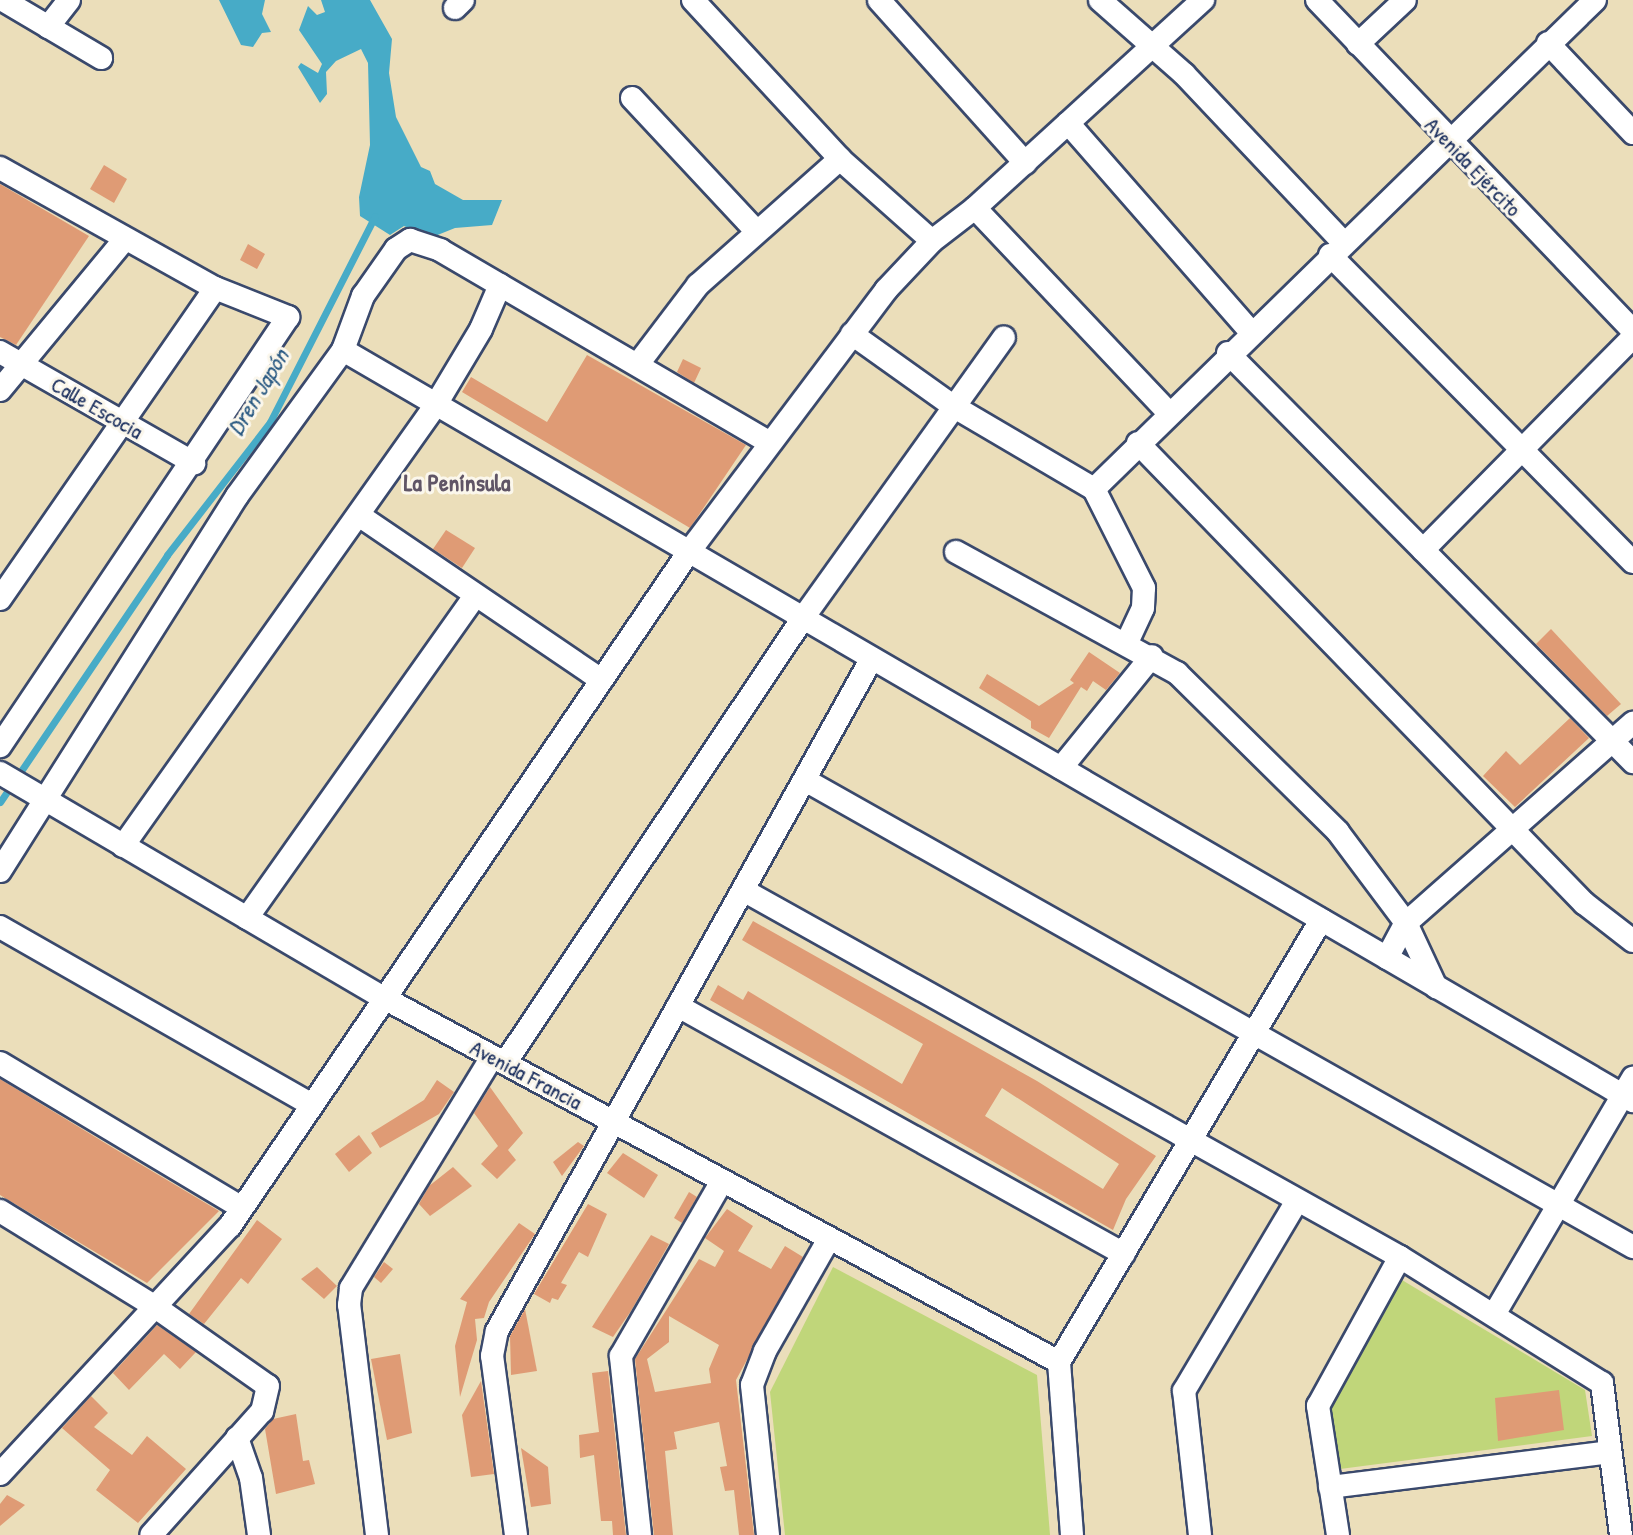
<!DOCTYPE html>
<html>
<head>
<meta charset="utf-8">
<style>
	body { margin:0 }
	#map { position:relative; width:1633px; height:1535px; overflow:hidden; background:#ebdeba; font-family:"Patrick Hand",sans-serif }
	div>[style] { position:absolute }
	.green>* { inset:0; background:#c0d67a }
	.water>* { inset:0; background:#47abc7 }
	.stream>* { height:7px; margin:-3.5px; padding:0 3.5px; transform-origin:3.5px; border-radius:3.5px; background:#47abc7 }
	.building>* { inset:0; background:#df9b75 }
	.roads { filter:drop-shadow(2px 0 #3a496c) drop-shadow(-2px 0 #3a496c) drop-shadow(0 2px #3a496c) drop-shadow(0 -2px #3a496c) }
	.minor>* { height:22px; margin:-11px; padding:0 11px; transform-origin:11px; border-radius:11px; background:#fff }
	span { translate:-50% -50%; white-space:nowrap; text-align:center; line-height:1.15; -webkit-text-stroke:6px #fbf7ec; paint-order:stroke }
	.street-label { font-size:22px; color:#1b2f5e }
	.water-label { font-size:24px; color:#2a5a83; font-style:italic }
	.neighbourhood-label { font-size:24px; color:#605566; font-weight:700 }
</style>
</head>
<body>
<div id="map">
	<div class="green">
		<i style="clip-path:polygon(833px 1267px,1037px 1375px,1050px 1535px,785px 1535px,770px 1392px)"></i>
		<i style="clip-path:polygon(1402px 1280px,1585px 1390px,1592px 1436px,1340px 1469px,1330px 1410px)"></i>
	</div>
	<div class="water">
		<i style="clip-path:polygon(219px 0,265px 0,262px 14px,271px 32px,262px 33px,253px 47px,241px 45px)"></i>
		<i style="clip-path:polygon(321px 0,370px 0,392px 39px,389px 73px,396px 117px,421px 167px,430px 171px,435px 184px,463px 200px,502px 200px,492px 225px,455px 228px,430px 238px,404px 226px,390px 235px,360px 216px,359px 197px,370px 145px,368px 63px,361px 49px,336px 61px,326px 72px,327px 94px,320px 103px,298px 67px,301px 63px,318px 73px,322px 64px,299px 30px,308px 6px,317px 15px,325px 12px)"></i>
	</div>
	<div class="stream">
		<i style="left:0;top:802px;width:298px;rotate:-55.9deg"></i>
		<i style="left:167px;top:555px;width:168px;rotate:-52.2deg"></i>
		<i style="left:270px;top:422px;width:231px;rotate:-63deg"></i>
	</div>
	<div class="building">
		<i style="clip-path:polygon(104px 165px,127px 179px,114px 203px,90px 189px)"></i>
		<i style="clip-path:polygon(0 184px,89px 236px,16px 345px,0 337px)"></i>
		<i style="clip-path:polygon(248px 244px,265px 254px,257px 269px,240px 260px)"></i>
		<i style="clip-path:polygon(587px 355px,746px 445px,690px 528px,462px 392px,471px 377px,547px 422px)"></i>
		<i style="clip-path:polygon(683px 359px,701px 368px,694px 383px,677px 372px)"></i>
		<i style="clip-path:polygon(446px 530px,475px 548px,462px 568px,433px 549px)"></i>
		<i style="clip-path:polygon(1551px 629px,1621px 704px,1607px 716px,1536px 644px)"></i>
		<i style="clip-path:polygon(1089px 652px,1120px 673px,1106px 690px,1093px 681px,1087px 691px,1081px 687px,1049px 738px,1031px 728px,1031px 721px,979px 688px,987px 674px,1039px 706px,1074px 683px,1070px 680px)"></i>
		<i style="clip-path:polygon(1570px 718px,1589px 738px,1515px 807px,1483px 776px,1506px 751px,1520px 765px)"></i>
		<i style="clip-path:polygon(evenodd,753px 921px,1037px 1081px,1156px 1156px,1126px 1199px,1113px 1230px,710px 1000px,718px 985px,743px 1000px,748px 991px,902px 1084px,923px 1044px,742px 940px,753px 921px,1002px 1088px,1119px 1164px,1103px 1189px,985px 1116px,1002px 1088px)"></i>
		<i style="clip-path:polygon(0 1079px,115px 1149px,219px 1211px,147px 1283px,0 1195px)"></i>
		<i style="clip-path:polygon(437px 1080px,454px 1092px,439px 1114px,380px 1148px,371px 1133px,424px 1100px)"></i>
		<i style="clip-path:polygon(490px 1087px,523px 1133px,508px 1150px,516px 1160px,497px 1179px,481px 1164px,498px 1146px,474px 1113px)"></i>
		<i style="clip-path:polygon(359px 1135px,372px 1153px,349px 1172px,335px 1154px)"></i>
		<i style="clip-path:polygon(578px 1142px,584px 1146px,562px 1176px,553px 1162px)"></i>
		<i style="clip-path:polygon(623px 1153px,658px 1175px,644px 1198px,607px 1173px)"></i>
		<i style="clip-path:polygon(453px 1167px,472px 1186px,430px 1216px,419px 1204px,429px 1186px)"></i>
		<i style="clip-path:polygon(689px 1192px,697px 1197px,682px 1223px,674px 1218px)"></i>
		<i style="clip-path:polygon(588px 1204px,607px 1214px,588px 1257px,579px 1252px,561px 1283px,567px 1285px,558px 1300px,552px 1298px,550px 1303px,534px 1294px)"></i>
		<i style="clip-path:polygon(evenodd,727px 1209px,753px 1226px,738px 1251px,771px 1269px,785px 1246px,803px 1257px,736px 1380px,754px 1535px,739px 1535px,734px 1490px,725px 1491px,720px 1467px,727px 1466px,719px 1422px,674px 1432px,677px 1449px,665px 1451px,673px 1535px,654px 1535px,635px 1359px,699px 1259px,715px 1267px,724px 1251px,705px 1238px,727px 1209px,669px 1316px,719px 1345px,709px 1369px,711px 1383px,655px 1392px,647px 1359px,669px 1342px,669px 1316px)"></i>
		<i style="clip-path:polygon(257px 1220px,282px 1239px,248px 1284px,241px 1278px,204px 1324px,189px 1314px)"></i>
		<i style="clip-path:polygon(519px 1223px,535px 1234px,489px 1302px,484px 1318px,475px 1319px,477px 1340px,460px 1397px,455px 1346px,467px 1302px,460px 1299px)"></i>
		<i style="clip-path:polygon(651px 1235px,669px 1244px,631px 1311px,613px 1337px,592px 1327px)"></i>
		<i style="clip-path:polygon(384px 1262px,393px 1269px,381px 1283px,374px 1277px)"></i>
		<i style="clip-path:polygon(317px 1267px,337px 1286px,324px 1299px,301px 1279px)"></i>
		<i style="clip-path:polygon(525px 1309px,537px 1371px,511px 1375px,510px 1336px)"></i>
		<i style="clip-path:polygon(157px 1325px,196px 1352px,180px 1369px,164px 1354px,129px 1390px,113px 1373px)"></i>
		<i style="clip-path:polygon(400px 1354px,412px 1433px,387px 1440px,371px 1359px)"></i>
		<i style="clip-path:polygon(608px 1371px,626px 1535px,613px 1535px,612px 1521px,601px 1521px,594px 1455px,580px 1458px,579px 1435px,599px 1432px,592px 1373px)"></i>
		<i style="clip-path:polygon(481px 1381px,494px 1474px,471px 1477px,462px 1415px)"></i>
		<i style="clip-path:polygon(1559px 1390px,1564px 1430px,1498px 1441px,1495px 1398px)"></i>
		<i style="clip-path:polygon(91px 1396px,108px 1413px,94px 1427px,132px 1455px,147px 1436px,186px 1469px,138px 1523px,96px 1490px,110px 1470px,62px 1428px)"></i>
		<i style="clip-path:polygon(296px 1414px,303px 1461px,309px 1460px,315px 1484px,276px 1494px,265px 1429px,273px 1419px)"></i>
		<i style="clip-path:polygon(521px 1448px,548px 1467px,551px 1504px,531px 1507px)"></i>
		<i style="clip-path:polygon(7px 1495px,25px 1505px,0 1526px,0 1504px)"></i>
	</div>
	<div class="roads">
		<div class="minor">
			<i style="left:3px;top:0;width:114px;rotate:30.6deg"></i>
			<i style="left:693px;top:0;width:217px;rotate:47.2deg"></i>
			<i style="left:840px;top:159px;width:123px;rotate:41.7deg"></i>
			<i style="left:879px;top:0;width:219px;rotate:48.1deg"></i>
			<i style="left:1100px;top:0;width:112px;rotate:41.4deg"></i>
			<i style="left:1184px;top:74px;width:231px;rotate:46.6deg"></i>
			<i style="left:1317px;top:0;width:458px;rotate:46.3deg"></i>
			<i style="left:455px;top:8px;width:11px;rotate:-45deg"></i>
			<i style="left:48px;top:27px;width:34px;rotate:-52deg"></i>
			<i style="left:1548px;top:43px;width:124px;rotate:46.6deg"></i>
			<i style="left:1358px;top:44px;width:64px;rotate:-43.1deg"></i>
			<i style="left:632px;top:98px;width:182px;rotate:47deg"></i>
			<i style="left:1068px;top:123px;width:278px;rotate:48.8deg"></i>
			<i style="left:0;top:168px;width:246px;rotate:29.2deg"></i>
			<i style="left:215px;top:288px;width:79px;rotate:21.7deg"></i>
			<i style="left:288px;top:317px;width:517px;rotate:123.87deg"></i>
			<i style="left:975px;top:208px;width:281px;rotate:46.6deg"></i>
			<i style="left:1330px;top:255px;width:431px;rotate:45.4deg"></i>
			<i style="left:852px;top:334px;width:124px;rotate:35.5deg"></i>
			<i style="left:953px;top:406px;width:164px;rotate:30.5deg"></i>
			<i style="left:1094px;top:489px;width:111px;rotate:63.2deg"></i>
			<i style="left:1144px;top:588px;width:20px;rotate:93deg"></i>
			<i style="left:1143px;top:608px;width:40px;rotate:115deg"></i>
			<i style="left:343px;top:350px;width:1493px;rotate:30.21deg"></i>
			<i style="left:0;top:352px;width:224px;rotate:29.8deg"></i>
			<i style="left:1228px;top:353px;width:576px;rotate:45.28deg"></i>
			<i style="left:638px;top:364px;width:99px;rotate:-52.8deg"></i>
			<i style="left:698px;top:285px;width:190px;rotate:-41.6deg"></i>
			<i style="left:0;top:390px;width:195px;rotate:-50.4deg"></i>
			<i style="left:1138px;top:443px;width:641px;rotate:45.89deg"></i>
			<i style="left:1584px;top:903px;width:62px;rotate:37.8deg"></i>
			<i style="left:1094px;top:489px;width:700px;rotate:-44.31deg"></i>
			<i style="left:360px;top:516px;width:292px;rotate:34.2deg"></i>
			<i style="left:1423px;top:550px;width:299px;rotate:-45.4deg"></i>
			<i style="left:956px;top:552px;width:252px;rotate:28.7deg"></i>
			<i style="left:1177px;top:673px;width:226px;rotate:44.6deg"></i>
			<i style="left:1338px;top:832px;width:114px;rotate:53.2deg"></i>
			<i style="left:1406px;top:923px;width:71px;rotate:64.9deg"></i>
			<i style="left:0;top:599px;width:378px;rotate:-55.3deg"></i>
			<i style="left:1061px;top:768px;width:144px;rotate:-50.9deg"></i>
			<i style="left:0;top:773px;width:445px;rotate:30.4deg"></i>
			<i style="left:384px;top:998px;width:767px;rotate:28.34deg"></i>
			<i style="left:805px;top:780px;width:951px;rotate:29.42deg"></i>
			<i style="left:123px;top:846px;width:539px;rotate:-54.66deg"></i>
			<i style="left:435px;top:406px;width:90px;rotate:-59.1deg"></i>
			<i style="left:481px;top:329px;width:48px;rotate:-66.6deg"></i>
			<i style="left:0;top:871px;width:444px;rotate:-57.7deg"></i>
			<i style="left:237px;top:496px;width:180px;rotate:-54deg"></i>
			<i style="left:343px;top:350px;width:58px;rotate:-69.7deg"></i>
			<i style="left:363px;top:296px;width:57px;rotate:-54.9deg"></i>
			<i style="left:396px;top:249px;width:17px;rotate:-33deg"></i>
			<i style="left:410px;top:240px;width:32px;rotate:18deg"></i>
			<i style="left:440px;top:250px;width:382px;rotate:30.3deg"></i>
			<i style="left:743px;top:890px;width:753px;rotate:29.19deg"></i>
			<i style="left:1400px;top:1257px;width:238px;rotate:32deg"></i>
			<i style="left:1602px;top:1383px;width:153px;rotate:82.9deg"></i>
			<i style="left:247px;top:918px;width:395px;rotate:-54.7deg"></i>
			<i style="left:0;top:927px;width:359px;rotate:29.7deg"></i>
			<i style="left:1387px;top:958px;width:40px;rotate:-62deg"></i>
			<i style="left:1406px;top:923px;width:303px;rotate:-41.4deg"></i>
			<i style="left:678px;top:1006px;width:510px;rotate:29.08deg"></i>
			<i style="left:0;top:1063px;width:282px;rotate:30.9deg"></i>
			<i style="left:505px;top:1063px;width:536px;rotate:-56.19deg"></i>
			<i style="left:803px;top:618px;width:345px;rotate:-54.4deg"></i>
			<i style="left:0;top:1211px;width:181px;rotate:31.7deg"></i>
			<i style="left:154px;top:1306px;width:139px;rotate:35.1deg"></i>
			<i style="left:268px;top:1386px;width:26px;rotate:103deg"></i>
			<i style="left:262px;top:1411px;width:166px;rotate:131.8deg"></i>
			<i style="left:1495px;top:1313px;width:273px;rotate:-59.6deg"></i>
			<i style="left:237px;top:1438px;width:42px;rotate:70.7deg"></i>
			<i style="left:251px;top:1478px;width:58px;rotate:82deg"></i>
			<i style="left:0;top:1474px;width:338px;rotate:-47.2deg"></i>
			<i style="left:230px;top:1226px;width:814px;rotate:-55.76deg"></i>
			<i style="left:688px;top:553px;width:329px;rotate:-53deg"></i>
			<i style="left:886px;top:290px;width:67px;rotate:-46.8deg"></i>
			<i style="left:932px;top:241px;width:54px;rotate:-37.5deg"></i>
			<i style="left:975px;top:208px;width:309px;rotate:-42.4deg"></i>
			<i style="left:1330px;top:1487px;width:282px;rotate:-7.1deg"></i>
			<i style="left:377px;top:1535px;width:232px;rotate:-96.9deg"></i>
			<i style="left:349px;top:1305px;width:17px;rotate:-83deg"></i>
			<i style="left:351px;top:1288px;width:271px;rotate:-58.6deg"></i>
			<i style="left:516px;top:1535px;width:181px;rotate:-97.6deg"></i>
			<i style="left:492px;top:1356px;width:25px;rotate:-79deg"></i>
			<i style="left:497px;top:1331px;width:770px;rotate:-60.87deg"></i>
			<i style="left:640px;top:1535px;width:180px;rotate:-96.1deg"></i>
			<i style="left:621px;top:1356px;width:202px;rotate:-60deg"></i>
			<i style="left:768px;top:1535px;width:151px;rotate:-96.1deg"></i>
			<i style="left:752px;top:1385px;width:36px;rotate:-69deg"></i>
			<i style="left:765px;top:1351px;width:129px;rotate:-60.3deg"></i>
			<i style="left:1072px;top:1535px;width:173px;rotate:-94.3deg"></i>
			<i style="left:1059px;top:1362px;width:514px;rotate:-59.34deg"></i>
			<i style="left:1200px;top:1535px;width:145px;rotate:-96.3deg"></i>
			<i style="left:1184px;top:1391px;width:221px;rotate:-59.3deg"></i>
			<i style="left:1338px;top:1535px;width:131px;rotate:-98.8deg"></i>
			<i style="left:1318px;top:1406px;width:170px;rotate:-61.2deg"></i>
		</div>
	</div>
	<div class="street-label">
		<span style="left:1473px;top:167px;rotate:46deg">Avenida Ejército</span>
		<span style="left:97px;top:408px;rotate:30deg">Calle Escocia</span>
		<span style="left:526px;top:1075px;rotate:28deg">Avenida Francia</span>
	</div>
	<div class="water-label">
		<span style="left:258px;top:392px;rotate:-59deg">Dren Japón</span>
	</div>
	<div class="neighbourhood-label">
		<span style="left:457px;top:483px">La Península</span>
	</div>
</div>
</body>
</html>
